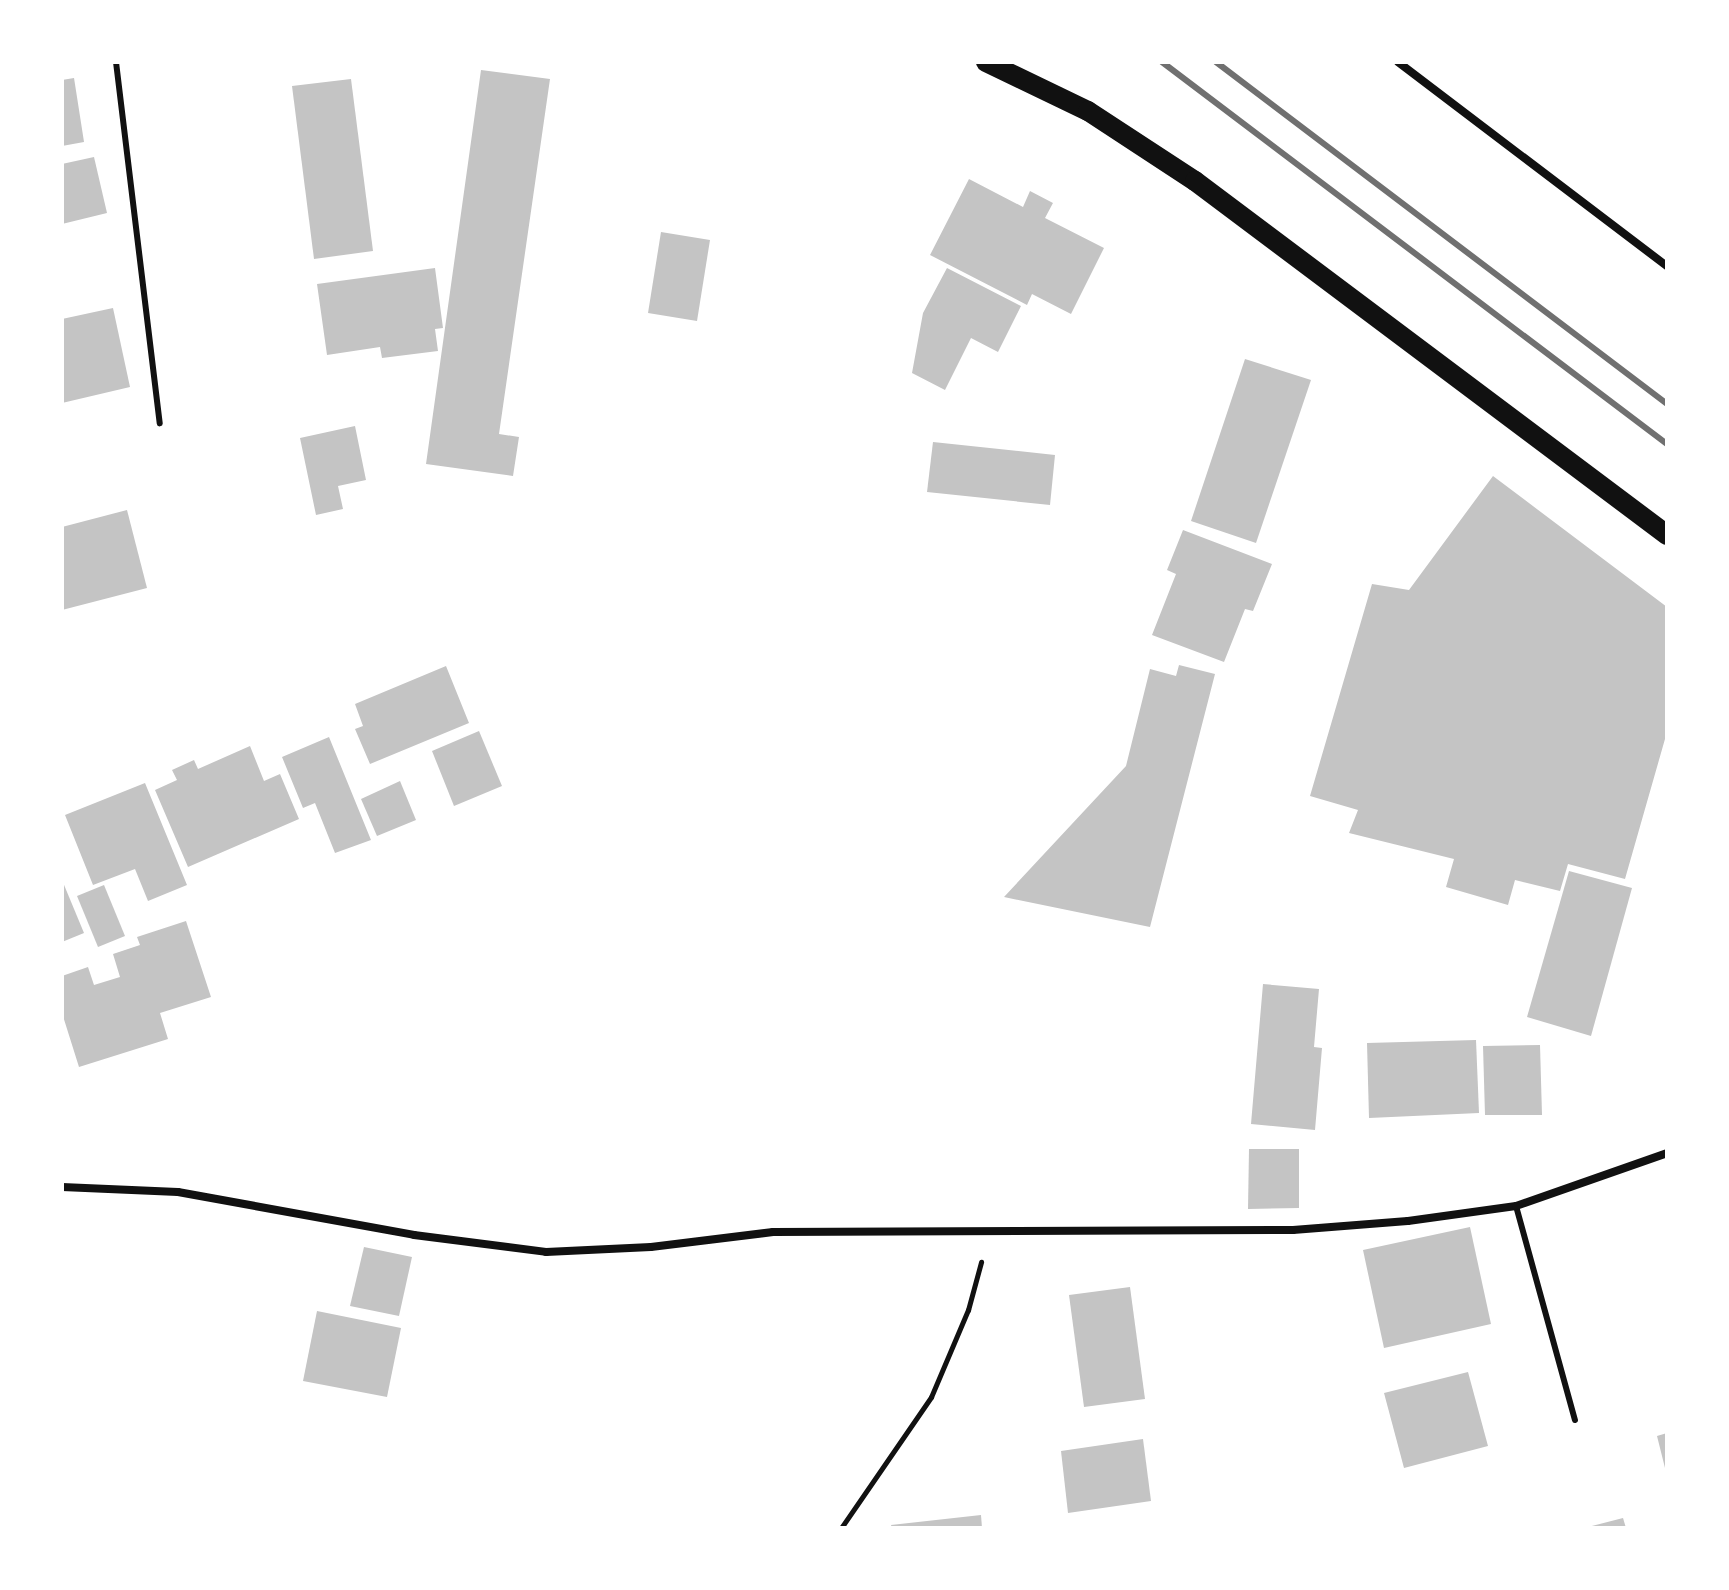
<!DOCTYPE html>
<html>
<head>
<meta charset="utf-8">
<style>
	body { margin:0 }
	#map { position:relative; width:1729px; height:1590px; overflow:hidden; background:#fff; font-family:"Alegreya Sans",sans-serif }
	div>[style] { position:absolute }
	.building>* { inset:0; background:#c4c4c4 }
	.path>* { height:5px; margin:-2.5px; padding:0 2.5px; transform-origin:2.5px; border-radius:2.5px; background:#111 }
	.service>* { height:6px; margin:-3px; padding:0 3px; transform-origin:3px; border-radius:3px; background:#111 }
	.minor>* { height:8px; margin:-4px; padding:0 4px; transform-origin:4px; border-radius:4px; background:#111 }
	.primary>* { height:20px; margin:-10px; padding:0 10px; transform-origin:10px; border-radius:10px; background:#111 }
	.rail>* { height:6px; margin:-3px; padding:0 3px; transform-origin:3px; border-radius:3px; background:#707070 }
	span { translate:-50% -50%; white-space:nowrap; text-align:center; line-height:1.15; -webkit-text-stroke:8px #fff; paint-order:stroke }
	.frame { position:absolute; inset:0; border:64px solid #fff; pointer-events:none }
</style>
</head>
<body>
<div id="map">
	<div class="building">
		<i style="clip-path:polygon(481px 70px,550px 79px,499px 434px,519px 437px,513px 476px,426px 464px)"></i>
		<i style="clip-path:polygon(74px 78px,84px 142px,62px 146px,62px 80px)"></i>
		<i style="clip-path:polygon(351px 79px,373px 251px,314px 259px,292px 86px)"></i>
		<i style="clip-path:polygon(94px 157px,107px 213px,62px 224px,62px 164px)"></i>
		<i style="clip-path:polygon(969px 179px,1023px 207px,1030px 191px,1053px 203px,1045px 218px,1104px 248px,1071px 314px,1032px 294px,1027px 305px,930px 255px)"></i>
		<i style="clip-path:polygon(661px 232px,710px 240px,697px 321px,648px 313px)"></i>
		<i style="clip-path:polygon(435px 268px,443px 328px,435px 329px,438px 351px,382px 358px,380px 347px,327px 355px,317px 284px)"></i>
		<i style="clip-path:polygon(947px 268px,1021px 306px,998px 352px,971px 338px,945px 390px,912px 373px,923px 313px)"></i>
		<i style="clip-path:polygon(113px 308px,130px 387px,62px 403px,62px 319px)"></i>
		<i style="clip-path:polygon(1245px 359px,1311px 380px,1256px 543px,1191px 521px)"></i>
		<i style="clip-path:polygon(355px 426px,366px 480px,338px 486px,343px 509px,316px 515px,300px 438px)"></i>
		<i style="clip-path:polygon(933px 442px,1055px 455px,1050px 505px,927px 492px)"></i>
		<i style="clip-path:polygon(1493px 476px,1667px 607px,1667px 732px,1625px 879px,1568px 864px,1560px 891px,1515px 880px,1508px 905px,1446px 887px,1454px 859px,1349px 833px,1358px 810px,1310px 796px,1372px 584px,1409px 590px)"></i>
		<i style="clip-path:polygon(127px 510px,147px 588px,62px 610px,62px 527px)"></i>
		<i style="clip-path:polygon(1183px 530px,1272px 564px,1253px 611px,1245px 609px,1224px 662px,1152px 635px,1176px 574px,1167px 570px)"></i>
		<i style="clip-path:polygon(1179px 665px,1215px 674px,1150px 927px,1004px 897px,1126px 766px,1150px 669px,1176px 676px)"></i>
		<i style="clip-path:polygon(446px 666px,469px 723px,370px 764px,355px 729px,363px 726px,355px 704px)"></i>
		<i style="clip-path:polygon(479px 731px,502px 786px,454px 806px,432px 751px)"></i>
		<i style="clip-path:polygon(329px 737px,371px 840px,335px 853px,315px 803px,303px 808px,282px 757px)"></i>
		<i style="clip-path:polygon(250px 746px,264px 781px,280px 774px,299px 819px,188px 867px,155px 790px,177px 780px,172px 770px,194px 760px,198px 769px)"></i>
		<i style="clip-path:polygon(400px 781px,416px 820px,377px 836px,361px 799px)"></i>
		<i style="clip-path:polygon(145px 783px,187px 885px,148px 901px,135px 869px,93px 885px,65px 815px)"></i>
		<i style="clip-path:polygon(1569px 871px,1632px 888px,1591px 1036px,1527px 1017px)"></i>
		<i style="clip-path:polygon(62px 880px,84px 933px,62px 942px)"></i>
		<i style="clip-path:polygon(104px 885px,125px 936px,98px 947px,77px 896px)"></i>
		<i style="clip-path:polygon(186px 921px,211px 997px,160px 1013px,168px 1039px,79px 1067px,62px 1013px,62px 976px,88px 967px,94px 985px,120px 977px,113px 954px,140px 945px,137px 937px)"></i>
		<i style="clip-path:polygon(1263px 984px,1319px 989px,1314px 1047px,1322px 1048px,1315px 1130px,1251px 1124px)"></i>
		<i style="clip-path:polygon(1476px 1040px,1479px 1113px,1369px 1118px,1367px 1043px)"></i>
		<i style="clip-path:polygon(1540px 1045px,1542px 1115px,1485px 1115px,1483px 1046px)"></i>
		<i style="clip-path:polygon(1249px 1149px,1299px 1149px,1299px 1208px,1248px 1209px)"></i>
		<i style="clip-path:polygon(1470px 1227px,1491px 1324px,1384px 1348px,1363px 1250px)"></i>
		<i style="clip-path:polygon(364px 1247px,412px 1257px,399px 1316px,350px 1306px)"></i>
		<i style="clip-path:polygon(1130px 1287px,1145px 1399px,1084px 1407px,1069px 1295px)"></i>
		<i style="clip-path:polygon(317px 1311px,401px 1328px,387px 1397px,303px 1381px)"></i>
		<i style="clip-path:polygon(1468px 1372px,1488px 1446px,1404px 1468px,1384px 1393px)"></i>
		<i style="clip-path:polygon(1667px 1433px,1667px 1472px,1666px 1472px,1657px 1436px)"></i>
		<i style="clip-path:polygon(1143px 1439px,1151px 1501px,1068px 1513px,1061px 1451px)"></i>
		<i style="clip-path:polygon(981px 1515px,982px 1528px,892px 1528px,891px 1525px)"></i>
		<i style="clip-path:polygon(1623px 1518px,1626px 1528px,1588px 1528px,1588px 1527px)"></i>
	</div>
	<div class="path">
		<i style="left:841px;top:1528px;width:159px;rotate:-55.5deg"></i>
		<i style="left:931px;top:1397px;width:95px;rotate:-67deg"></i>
		<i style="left:968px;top:1310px;width:50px;rotate:-74.8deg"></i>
	</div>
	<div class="service">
		<i style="left:116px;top:62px;width:364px;rotate:83.1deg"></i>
		<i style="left:1516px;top:1206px;width:222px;rotate:74.6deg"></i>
	</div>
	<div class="minor">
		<i style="left:1398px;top:62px;width:338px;rotate:37.2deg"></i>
		<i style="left:62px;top:1187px;width:116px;rotate:2.5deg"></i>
		<i style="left:178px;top:1192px;width:240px;rotate:10.3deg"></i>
		<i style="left:414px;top:1235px;width:133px;rotate:7.3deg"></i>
		<i style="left:546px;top:1252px;width:105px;rotate:-2.7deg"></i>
		<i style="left:651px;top:1247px;width:123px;rotate:-7deg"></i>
		<i style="left:773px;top:1232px;width:520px;rotate:-0.22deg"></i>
		<i style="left:1293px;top:1230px;width:115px;rotate:-4.5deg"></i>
		<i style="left:1408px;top:1221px;width:109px;rotate:-7.9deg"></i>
		<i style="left:1516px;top:1206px;width:160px;rotate:-19.3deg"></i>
	</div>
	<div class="primary">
		<i style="left:986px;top:62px;width:113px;rotate:25.7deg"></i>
		<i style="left:1088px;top:111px;width:128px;rotate:33.2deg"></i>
		<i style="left:1195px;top:181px;width:590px;rotate:36.87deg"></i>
	</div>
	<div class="rail">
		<i style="left:1162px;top:62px;width:633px;rotate:37.11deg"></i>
		<i style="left:1216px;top:62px;width:566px;rotate:37.17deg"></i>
	</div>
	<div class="frame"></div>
</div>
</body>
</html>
